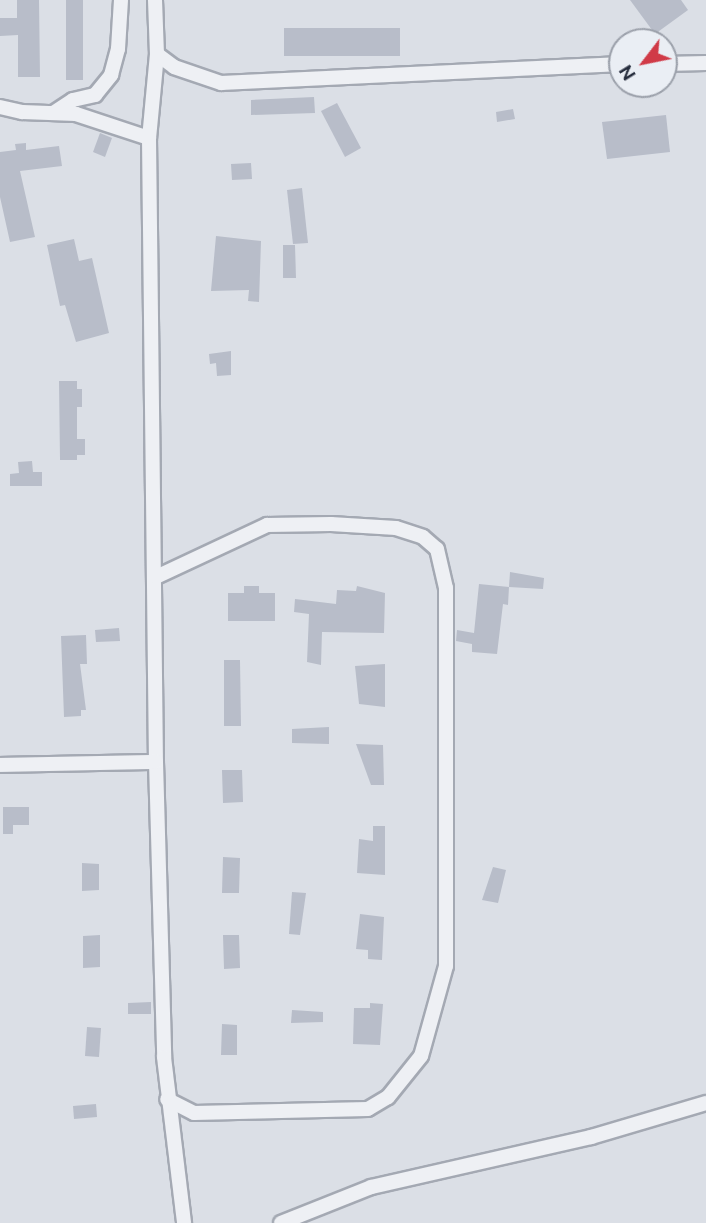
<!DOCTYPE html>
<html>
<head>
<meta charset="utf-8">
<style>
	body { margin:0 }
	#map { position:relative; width:706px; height:1223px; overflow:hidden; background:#dbdfe6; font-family:Ubuntu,sans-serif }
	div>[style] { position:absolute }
	.building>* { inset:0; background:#b8bdc9 }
	.roads { filter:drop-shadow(2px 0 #a4a9b3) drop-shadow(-2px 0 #a4a9b3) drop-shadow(0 2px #a4a9b3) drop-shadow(0 -2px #a4a9b3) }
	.street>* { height:14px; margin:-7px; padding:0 7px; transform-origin:7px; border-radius:7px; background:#eef0f4 }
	span { translate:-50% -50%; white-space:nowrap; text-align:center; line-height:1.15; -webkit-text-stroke:5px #eaeef4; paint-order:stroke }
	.north { position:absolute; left:608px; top:28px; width:70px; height:70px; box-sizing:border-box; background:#eaeef4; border:2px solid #9ba0aa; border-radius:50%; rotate:238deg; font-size:19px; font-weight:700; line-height:28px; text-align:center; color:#252c3c }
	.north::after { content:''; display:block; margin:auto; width:24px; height:32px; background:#d03a47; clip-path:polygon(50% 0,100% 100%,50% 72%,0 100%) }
</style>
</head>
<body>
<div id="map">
	<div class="building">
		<i style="clip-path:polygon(17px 0,39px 0,40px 77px,18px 77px,18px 35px,0 36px,0 18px,17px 18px)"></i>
		<i style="clip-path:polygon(66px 0,83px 0,83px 80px,66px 80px)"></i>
		<i style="clip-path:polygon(630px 0,681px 0,688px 10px,655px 34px)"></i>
		<i style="clip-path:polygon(284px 28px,400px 28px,400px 56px,284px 56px)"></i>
		<i style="clip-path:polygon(314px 97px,315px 113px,251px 115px,251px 100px)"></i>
		<i style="clip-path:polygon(337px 103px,361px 148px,345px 157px,321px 111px)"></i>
		<i style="clip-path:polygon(513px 109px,515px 119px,497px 122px,496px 112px)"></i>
		<i style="clip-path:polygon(666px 115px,670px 152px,607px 159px,602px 122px)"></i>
		<i style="clip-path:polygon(100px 133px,112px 138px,105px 157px,93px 152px)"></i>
		<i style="clip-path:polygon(26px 143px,26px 150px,59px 146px,62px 166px,20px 171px,35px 237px,10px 242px,0 197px,0 152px,16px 150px,15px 144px)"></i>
		<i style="clip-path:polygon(251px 163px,252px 179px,232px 180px,231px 164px)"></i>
		<i style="clip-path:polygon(302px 188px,308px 243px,293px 244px,287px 190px)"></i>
		<i style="clip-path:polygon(216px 236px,261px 241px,259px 302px,248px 301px,249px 290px,211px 291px)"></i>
		<i style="clip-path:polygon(74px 239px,79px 261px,92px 258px,109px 333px,76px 342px,65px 305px,60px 306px,47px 245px)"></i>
		<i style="clip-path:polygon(283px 245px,295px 245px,296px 278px,283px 278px)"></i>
		<i style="clip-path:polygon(231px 351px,231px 375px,217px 376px,216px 363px,210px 364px,209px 354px)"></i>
		<i style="clip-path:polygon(59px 381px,77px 381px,77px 389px,82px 389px,82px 407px,77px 407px,77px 439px,85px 439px,85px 455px,77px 455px,77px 460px,60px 460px)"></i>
		<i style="clip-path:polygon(32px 461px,33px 472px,42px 472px,42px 486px,10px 486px,10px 474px,19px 473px,18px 462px)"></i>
		<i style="clip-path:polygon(510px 572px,544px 578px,543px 589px,509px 587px)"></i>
		<i style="clip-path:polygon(479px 584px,509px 587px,508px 605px,503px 604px,497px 654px,472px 652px,472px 644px,456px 641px,457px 630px,474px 633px)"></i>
		<i style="clip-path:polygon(244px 586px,259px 586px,259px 593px,275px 593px,275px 621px,228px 621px,228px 593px,244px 593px)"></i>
		<i style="clip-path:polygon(357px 586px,385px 593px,384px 633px,322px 632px,321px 665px,307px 662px,309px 614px,294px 612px,295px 599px,336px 604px,337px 590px,356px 591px)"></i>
		<i style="clip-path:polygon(119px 628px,120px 641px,96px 642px,95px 630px)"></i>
		<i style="clip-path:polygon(86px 635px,87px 664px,80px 664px,86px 710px,81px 710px,81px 716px,64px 717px,61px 636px)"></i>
		<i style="clip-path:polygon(224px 660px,240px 660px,241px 726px,224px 726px)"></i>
		<i style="clip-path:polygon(385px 664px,385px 707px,359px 704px,355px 666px)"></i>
		<i style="clip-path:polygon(329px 727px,329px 744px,292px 743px,292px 729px)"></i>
		<i style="clip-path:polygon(356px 744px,383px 745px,384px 785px,371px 785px)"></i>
		<i style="clip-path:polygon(222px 770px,242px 770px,243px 802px,223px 803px)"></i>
		<i style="clip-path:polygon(3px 807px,29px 807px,29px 825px,13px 825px,13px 834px,3px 834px)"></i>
		<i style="clip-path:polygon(373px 826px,385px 826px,385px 875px,357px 873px,359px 839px,373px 841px)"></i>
		<i style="clip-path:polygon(223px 857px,240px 858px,239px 893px,222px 893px)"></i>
		<i style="clip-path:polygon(82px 863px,99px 864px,99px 890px,82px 891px)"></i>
		<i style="clip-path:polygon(493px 867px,506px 870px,498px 903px,482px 900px)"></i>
		<i style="clip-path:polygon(292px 892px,306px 893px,300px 935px,289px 934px)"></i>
		<i style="clip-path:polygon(360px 914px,384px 917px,382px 960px,368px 959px,368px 950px,356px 949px)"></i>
		<i style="clip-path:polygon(100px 935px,100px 967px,83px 968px,83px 936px)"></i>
		<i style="clip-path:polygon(223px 935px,239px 935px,240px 968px,224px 969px)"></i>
		<i style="clip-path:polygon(151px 1002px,151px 1014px,128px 1014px,128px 1003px)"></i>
		<i style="clip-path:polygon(370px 1003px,383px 1004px,380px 1045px,353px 1044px,354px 1008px,370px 1008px)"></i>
		<i style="clip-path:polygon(292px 1010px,323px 1012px,323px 1022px,291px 1023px)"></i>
		<i style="clip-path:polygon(222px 1024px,237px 1025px,237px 1055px,221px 1055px)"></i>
		<i style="clip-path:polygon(87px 1027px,101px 1028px,99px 1057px,85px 1056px)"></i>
		<i style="clip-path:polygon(96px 1104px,97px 1117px,74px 1119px,73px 1106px)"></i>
	</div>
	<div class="roads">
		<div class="street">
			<i style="left:155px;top:0;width:54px;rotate:87.9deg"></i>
			<i style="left:157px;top:54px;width:84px;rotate:95.4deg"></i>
			<i style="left:149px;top:138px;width:624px;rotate:89.36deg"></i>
			<i style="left:156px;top:762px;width:295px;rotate:88.4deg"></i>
			<i style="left:164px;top:1057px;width:167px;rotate:83.1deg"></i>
			<i style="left:157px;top:54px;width:21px;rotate:37deg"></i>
			<i style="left:174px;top:67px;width:50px;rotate:18.8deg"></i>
			<i style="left:221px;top:83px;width:401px;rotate:-2.7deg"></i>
			<i style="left:664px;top:64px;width:42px;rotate:-1.4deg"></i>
			<i style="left:0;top:107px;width:23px;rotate:13deg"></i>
			<i style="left:22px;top:112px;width:54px;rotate:2.1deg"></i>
			<i style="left:76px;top:114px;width:77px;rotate:18.2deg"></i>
			<i style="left:53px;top:113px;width:24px;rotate:-33deg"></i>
			<i style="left:73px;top:100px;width:23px;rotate:-13deg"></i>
			<i style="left:95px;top:95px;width:26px;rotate:-51deg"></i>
			<i style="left:111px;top:75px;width:27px;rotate:-75deg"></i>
			<i style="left:118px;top:49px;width:49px;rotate:-86.5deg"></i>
			<i style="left:156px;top:577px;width:123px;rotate:-25.1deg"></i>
			<i style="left:267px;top:525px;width:64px;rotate:-0.9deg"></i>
			<i style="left:331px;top:524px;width:65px;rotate:3.5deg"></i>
			<i style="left:396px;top:528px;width:28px;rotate:18deg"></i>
			<i style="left:423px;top:537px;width:18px;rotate:41deg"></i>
			<i style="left:437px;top:549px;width:40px;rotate:77deg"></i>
			<i style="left:446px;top:588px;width:378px;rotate:90deg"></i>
			<i style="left:446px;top:966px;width:93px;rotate:105.5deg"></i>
			<i style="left:421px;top:1056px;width:53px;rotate:128.8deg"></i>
			<i style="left:388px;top:1097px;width:23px;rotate:149deg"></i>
			<i style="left:368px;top:1109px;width:174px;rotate:178.7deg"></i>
			<i style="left:194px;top:1113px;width:30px;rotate:-153deg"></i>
			<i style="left:0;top:765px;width:156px;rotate:-1.1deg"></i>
			<i style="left:281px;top:1223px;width:97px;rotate:-21.8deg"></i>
			<i style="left:371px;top:1187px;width:226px;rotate:-12.8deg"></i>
			<i style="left:591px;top:1137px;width:120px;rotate:-16.5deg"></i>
		</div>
	</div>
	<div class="north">N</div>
</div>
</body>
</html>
